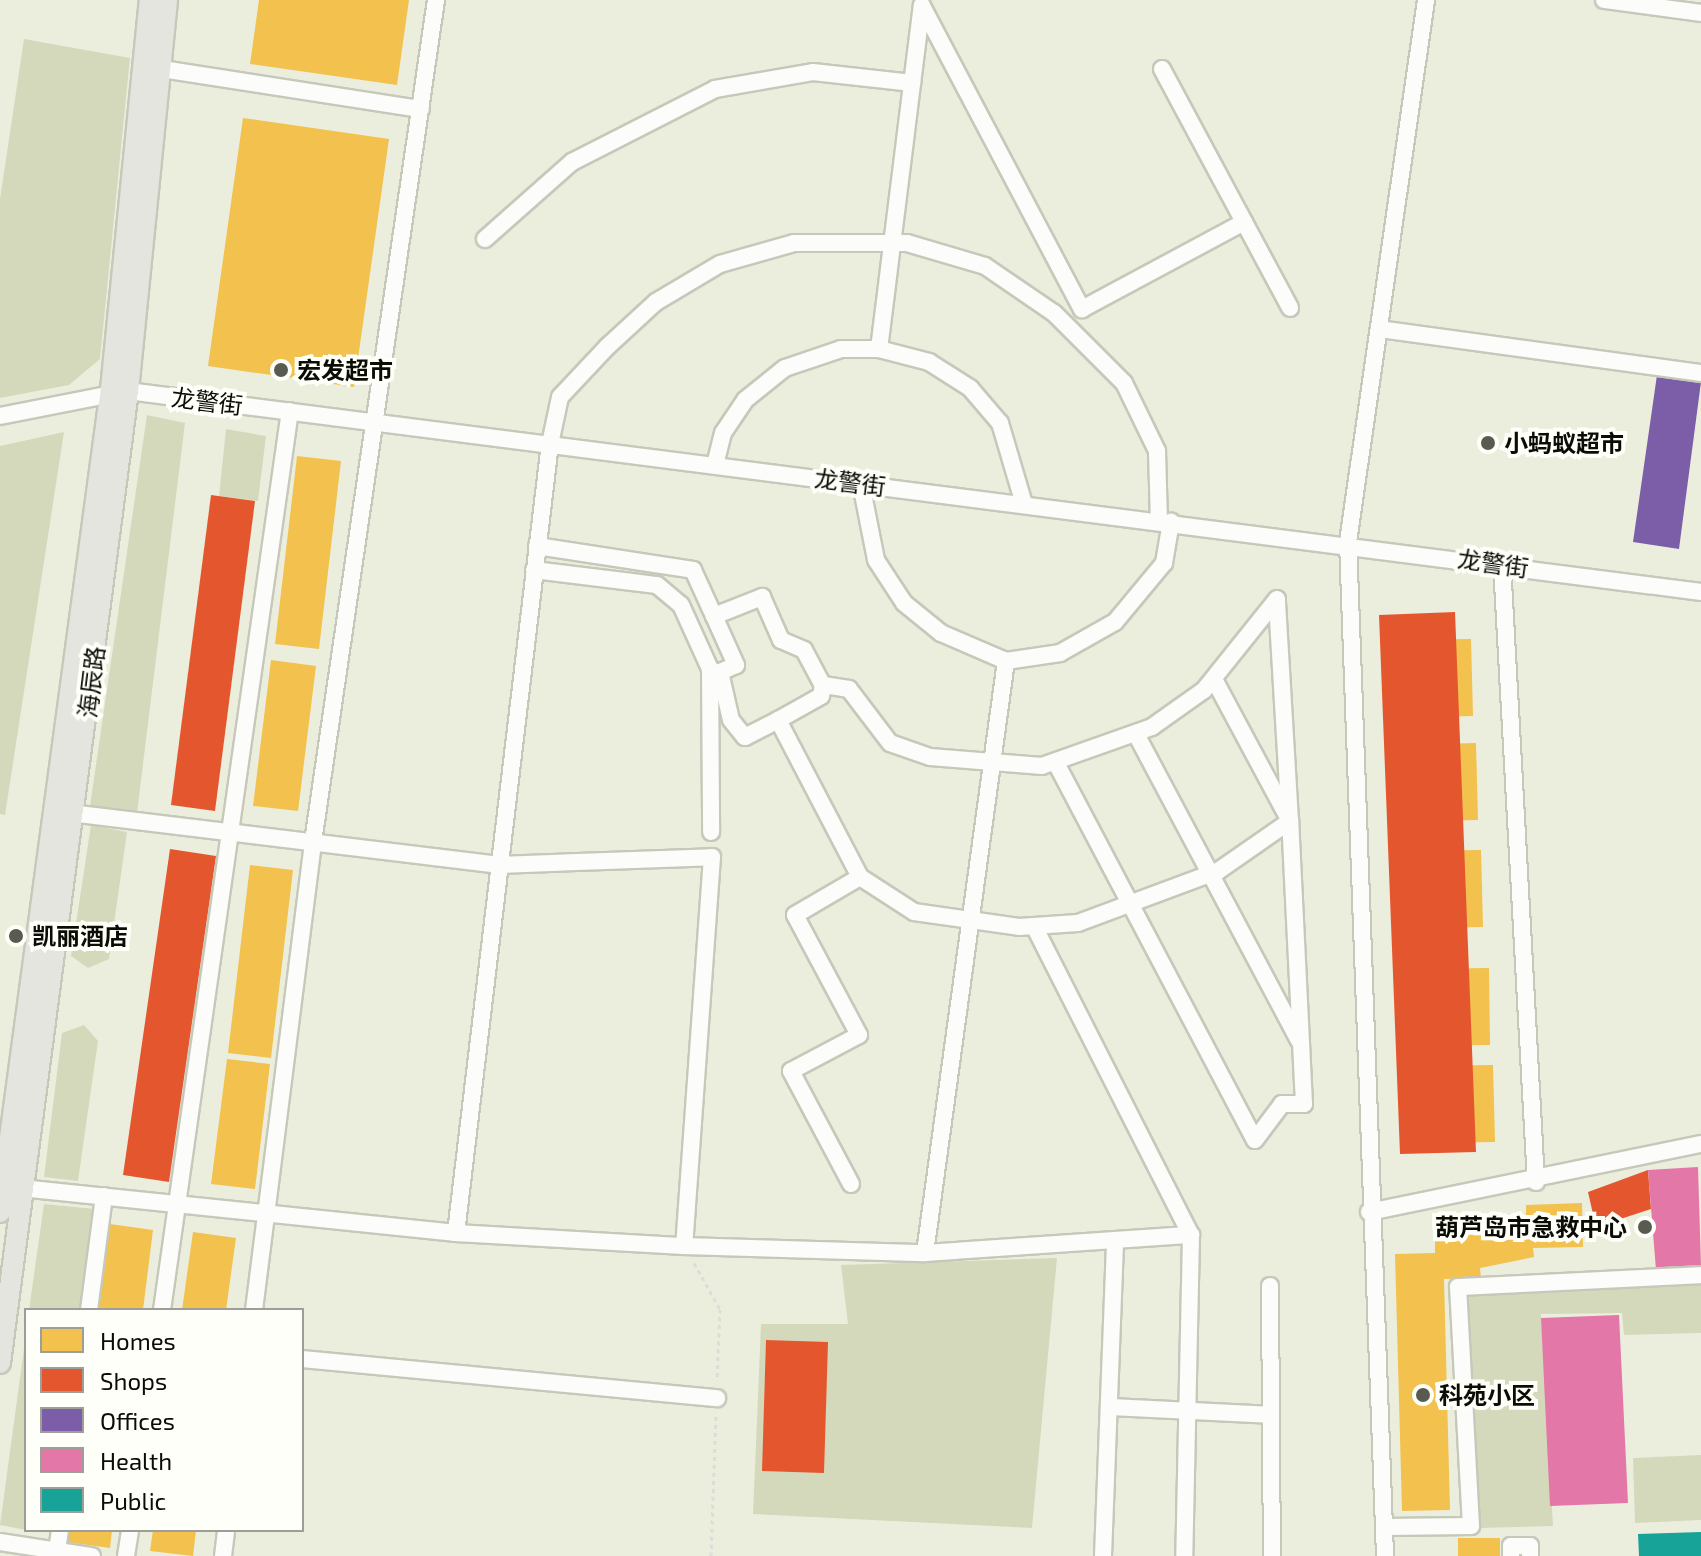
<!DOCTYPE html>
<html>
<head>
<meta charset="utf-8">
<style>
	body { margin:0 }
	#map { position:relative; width:1701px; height:1556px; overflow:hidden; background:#eceedd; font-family:"Exo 2","Noto Sans SC",sans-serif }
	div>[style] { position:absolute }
	.green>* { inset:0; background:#d5d9bb }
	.homes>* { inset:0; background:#f2c14e }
	.shops>* { inset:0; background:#e4572e }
	.offices>* { inset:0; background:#7b5ea7 }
	.health>* { inset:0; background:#e377a8 }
	.public>* { inset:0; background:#17a398 }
	.path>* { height:3px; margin-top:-1.5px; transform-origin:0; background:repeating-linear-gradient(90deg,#dcddd7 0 4px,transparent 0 8px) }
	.roads { filter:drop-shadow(2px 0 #c6c8ba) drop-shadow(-2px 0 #c6c8ba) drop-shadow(0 2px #c6c8ba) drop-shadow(0 -2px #c6c8ba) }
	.minor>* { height:16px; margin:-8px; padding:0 8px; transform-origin:8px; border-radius:8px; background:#fcfcfa }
	.major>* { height:20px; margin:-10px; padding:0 10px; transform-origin:10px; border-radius:10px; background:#e4e5de }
	.dots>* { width:22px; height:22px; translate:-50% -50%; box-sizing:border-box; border:4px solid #fefff9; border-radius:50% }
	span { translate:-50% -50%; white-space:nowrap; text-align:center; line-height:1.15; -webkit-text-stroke:8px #fefff9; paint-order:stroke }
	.poi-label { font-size:24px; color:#0b0c04; font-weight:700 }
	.left { translate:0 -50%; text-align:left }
	.right { translate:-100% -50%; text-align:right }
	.street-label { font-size:24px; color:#0b0c04 }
	.legend { position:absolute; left:24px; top:1308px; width:280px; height:224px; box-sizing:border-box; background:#fefff9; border:2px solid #9d9e97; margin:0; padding:10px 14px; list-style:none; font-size:24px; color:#0b0c04 }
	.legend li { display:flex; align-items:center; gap:16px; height:40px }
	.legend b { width:40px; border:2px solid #9d9e97 }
</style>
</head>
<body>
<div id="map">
	<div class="green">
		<i style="clip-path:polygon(24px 39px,130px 58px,100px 359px,69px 385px,0 398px,0 199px)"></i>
		<i style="clip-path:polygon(147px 415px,185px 423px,137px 813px,90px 806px)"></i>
		<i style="clip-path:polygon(226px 429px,266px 436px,258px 501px,219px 496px)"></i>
		<i style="clip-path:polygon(64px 432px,5px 815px,0 814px,0 446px)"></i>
		<i style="clip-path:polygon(91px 825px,127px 832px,109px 959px,88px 968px,71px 956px)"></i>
		<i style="clip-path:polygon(84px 1025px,98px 1041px,78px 1181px,44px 1177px,62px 1033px)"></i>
		<i style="clip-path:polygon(44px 1204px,95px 1209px,82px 1310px,29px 1310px)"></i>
		<i style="clip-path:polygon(1057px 1258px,1032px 1528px,753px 1514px,761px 1324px,848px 1324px,841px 1265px)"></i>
		<i style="clip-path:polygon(1701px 1279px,1701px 1333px,1624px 1335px,1622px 1313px,1541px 1314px,1553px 1526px,1481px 1528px,1467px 1292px)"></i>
		<i style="clip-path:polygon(26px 1334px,26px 1530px,0 1525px)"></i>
		<i style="clip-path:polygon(1701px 1455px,1701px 1520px,1635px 1523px,1633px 1458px)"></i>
	</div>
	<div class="homes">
		<i style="clip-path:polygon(259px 0,409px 0,397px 85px,250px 64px)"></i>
		<i style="clip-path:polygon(243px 118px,389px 139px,354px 387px,208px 366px)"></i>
		<i style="clip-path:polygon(297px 456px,341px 461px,319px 649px,275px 644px)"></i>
		<i style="clip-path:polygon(1471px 639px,1473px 716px,1399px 718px,1397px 640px)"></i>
		<i style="clip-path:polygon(271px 660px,316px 666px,298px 811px,253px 806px)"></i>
		<i style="clip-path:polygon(1476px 743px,1478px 820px,1403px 822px,1402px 745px)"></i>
		<i style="clip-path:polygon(1481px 850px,1483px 927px,1409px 928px,1407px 851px)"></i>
		<i style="clip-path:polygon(250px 865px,293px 870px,271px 1058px,228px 1053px)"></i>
		<i style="clip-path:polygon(1489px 968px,1490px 1045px,1416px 1046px,1415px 969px)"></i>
		<i style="clip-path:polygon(227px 1059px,270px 1064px,255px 1189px,211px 1184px)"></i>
		<i style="clip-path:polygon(1493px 1065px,1495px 1142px,1421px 1143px,1419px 1066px)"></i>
		<i style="clip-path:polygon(1582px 1203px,1583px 1247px,1533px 1248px,1534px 1257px,1480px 1268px,1481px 1278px,1444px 1279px,1450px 1510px,1402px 1511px,1395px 1254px,1435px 1253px,1435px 1236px,1474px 1235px,1474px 1218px,1526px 1217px,1526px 1205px)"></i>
		<i style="clip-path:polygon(110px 1224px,153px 1230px,143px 1310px,99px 1310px)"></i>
		<i style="clip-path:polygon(193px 1232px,236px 1238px,226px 1310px,182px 1310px)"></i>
		<i style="clip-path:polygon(68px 1530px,112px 1530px,110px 1548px,67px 1542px)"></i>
		<i style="clip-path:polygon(153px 1530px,196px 1530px,193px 1556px,150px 1551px)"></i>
		<i style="clip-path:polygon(1458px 1538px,1500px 1538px,1500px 1556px,1458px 1556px)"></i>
	</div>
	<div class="shops">
		<i style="clip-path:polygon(211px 495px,255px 501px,215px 811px,171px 805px)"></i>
		<i style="clip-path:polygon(1455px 612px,1476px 1152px,1400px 1154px,1379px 615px)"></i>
		<i style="clip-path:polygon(170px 849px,216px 856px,169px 1182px,123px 1175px)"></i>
		<i style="clip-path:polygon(1648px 1170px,1651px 1209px,1596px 1227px,1588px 1192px)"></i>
		<i style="clip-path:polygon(766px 1340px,828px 1342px,824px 1473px,762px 1471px)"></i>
	</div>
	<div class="offices">
		<i style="clip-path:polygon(1657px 375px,1701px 382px,1679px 549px,1633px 542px)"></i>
	</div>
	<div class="health">
		<i style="clip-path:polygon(1698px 1167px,1701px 1267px,1656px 1270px,1648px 1170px)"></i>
		<i style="clip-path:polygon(1619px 1315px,1628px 1503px,1550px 1506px,1541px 1318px)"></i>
	</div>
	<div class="public">
		<i style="clip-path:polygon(1701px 1532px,1701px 1556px,1639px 1556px,1638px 1534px)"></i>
	</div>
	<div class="path">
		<i style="left:694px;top:1263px;width:53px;rotate:60.5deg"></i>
		<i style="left:720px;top:1309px;width:72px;rotate:92.4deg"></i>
		<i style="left:711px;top:1556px;width:144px;rotate:-88deg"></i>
	</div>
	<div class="roads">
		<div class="minor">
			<i style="left:1604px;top:0;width:98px;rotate:7.6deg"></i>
			<i style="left:922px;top:6px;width:343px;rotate:62.2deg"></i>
			<i style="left:1082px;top:309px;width:184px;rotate:-28.2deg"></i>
			<i style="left:149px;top:67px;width:275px;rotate:8.8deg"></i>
			<i style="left:1162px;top:69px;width:271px;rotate:61.8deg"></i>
			<i style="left:485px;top:239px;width:116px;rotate:-41.5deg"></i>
			<i style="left:572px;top:162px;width:161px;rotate:-27deg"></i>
			<i style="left:715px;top:89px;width:99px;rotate:-9.8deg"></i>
			<i style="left:813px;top:72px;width:100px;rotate:6.3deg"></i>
			<i style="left:1379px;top:329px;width:325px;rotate:7.8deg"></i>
			<i style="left:879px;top:349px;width:346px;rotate:-82.9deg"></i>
			<i style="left:0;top:416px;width:130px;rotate:-11.1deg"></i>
			<i style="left:128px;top:391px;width:1586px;rotate:7.28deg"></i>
			<i style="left:715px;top:465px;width:33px;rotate:-76deg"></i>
			<i style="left:723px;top:433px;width:40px;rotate:-56deg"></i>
			<i style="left:745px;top:400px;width:51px;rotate:-38.7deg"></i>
			<i style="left:785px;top:368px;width:59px;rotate:-18.7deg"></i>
			<i style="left:841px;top:349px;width:38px"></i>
			<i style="left:879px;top:349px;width:52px;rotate:14.6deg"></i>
			<i style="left:929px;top:362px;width:49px;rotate:32.4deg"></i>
			<i style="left:970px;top:388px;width:46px;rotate:49.4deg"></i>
			<i style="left:1000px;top:423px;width:84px;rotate:73.5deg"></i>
			<i style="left:861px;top:484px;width:77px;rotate:78.8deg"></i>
			<i style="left:876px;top:560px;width:51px;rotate:56.9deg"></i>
			<i style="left:904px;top:603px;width:48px;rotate:39deg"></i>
			<i style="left:941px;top:633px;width:71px;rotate:23.3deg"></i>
			<i style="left:1006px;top:661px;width:55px;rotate:-8.4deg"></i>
			<i style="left:1060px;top:653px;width:63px;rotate:-29.4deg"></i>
			<i style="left:1115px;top:622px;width:77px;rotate:-50.3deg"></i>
			<i style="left:1164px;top:563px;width:42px;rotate:-80.3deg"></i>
			<i style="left:537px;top:546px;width:158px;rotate:8.7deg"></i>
			<i style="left:693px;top:570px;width:51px;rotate:65.5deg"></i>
			<i style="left:714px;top:616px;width:52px;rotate:-21.6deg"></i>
			<i style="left:762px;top:597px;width:47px;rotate:66.2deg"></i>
			<i style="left:781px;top:640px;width:25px;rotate:23deg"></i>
			<i style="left:804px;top:650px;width:40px;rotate:62deg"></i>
			<i style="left:823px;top:685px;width:11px;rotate:100deg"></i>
			<i style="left:821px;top:696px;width:49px;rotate:150.8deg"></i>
			<i style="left:778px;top:720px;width:177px;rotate:62.4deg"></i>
			<i style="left:860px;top:877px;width:64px;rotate:32.9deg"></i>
			<i style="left:914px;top:912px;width:106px;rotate:8.1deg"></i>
			<i style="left:1019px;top:927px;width:59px;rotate:-3.9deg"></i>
			<i style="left:1078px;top:923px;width:149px;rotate:-20.4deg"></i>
			<i style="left:1218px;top:871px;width:88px;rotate:-34.8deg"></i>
			<i style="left:1290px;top:821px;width:222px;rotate:-93.4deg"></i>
			<i style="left:1277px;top:599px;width:117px;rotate:128.7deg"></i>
			<i style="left:1204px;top:690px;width:64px;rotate:144.6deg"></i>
			<i style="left:1152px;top:727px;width:117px;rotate:160.5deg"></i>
			<i style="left:1042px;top:766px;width:112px;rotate:-175.4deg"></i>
			<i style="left:930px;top:757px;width:42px;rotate:-160.7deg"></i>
			<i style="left:890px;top:743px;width:68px;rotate:-127.2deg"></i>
			<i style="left:849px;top:689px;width:26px;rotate:-171deg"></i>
			<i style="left:1502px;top:564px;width:619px;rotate:86.85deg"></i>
			<i style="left:534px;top:570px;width:124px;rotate:7deg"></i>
			<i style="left:657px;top:585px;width:31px;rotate:40deg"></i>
			<i style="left:681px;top:605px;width:70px;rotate:65.6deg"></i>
			<i style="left:710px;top:669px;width:163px;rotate:89.6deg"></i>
			<i style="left:714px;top:616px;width:54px;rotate:65.8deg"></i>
			<i style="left:736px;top:665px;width:17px;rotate:156deg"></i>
			<i style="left:720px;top:672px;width:49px;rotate:77.1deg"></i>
			<i style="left:731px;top:720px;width:22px;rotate:51deg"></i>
			<i style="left:745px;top:737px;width:37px;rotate:-27deg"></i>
			<i style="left:1136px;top:734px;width:347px;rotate:62deg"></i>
			<i style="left:1056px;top:763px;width:426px;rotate:62.2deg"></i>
			<i style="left:1255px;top:1140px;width:45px;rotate:-53.1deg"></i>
			<i style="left:1282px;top:1104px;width:22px"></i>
			<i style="left:1304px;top:1104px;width:283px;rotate:-92.8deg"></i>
			<i style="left:1290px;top:821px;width:161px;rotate:-118.2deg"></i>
			<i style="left:62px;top:812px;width:439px;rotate:6.9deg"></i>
			<i style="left:498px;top:865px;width:214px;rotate:-2.1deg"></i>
			<i style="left:712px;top:857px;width:390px;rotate:94.1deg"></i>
			<i style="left:1034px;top:926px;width:347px;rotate:63.1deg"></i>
			<i style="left:1191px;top:1235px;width:321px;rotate:91.2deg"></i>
			<i style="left:851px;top:1184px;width:128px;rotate:-118deg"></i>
			<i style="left:791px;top:1071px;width:77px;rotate:-27.9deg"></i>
			<i style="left:859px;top:1035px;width:136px;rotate:-118.1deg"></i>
			<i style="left:795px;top:915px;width:75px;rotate:-30.3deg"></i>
			<i style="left:12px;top:1187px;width:446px;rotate:5.9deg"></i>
			<i style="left:456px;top:1233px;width:228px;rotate:3.3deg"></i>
			<i style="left:684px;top:1246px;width:241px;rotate:1.7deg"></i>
			<i style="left:925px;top:1253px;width:267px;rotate:-3.9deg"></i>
			<i style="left:1369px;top:1212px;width:339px;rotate:-11.6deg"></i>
			<i style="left:456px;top:1233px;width:795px;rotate:-83.21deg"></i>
			<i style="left:550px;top:444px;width:48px;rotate:-78deg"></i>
			<i style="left:560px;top:397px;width:69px;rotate:-46.8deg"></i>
			<i style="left:607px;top:347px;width:67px;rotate:-42.6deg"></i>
			<i style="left:656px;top:302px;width:74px;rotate:-30.7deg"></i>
			<i style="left:720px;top:264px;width:77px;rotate:-15.8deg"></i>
			<i style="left:794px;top:243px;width:113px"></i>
			<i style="left:907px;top:243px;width:81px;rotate:16.4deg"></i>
			<i style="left:985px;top:266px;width:83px;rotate:34.3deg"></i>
			<i style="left:1054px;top:313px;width:99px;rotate:45deg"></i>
			<i style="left:1124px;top:383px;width:76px;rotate:64.1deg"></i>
			<i style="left:1157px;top:451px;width:70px;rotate:88.4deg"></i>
			<i style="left:925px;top:1253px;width:598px;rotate:-82.21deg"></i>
			<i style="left:1270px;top:1286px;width:270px;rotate:89.6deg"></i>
			<i style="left:89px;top:1310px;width:115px;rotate:-82.5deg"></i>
			<i style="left:162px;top:1310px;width:908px;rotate:-81.9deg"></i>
			<i style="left:254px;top:1310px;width:472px;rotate:-82.8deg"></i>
			<i style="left:313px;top:842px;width:851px;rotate:-81.69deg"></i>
			<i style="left:302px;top:1359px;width:417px;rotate:5.4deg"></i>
			<i style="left:1109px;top:1407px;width:162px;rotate:2.8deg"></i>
			<i style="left:1384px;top:1527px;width:87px;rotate:-0.7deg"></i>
			<i style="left:1471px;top:1526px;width:239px;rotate:-93.1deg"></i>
			<i style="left:1458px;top:1287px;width:243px;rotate:-2.8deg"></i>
			<i style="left:0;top:1542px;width:93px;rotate:8.7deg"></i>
			<i style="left:57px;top:1551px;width:21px;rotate:-82deg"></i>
			<i style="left:126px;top:1556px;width:26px;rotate:-81deg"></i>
			<i style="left:223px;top:1556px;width:26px;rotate:-83deg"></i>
			<i style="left:1103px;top:1556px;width:315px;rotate:-87.8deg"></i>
			<i style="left:1385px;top:1556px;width:1015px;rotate:-92.09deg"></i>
			<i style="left:1348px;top:542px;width:548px;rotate:-81.81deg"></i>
			<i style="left:1511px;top:1556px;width:10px;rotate:-90deg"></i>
			<i style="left:1511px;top:1546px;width:19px"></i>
			<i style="left:1530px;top:1546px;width:10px;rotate:90deg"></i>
		</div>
		<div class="major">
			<i style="left:0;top:1212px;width:830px;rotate:-82.32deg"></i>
			<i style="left:111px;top:389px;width:391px;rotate:-84.3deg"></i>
			<i style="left:0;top:1363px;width:980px;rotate:-82.5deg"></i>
			<i style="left:128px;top:391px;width:393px;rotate:-84.3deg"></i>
		</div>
	</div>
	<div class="dots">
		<i style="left:281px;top:370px;background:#5a5b50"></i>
		<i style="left:1488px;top:443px;background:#5a5b50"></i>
		<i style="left:16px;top:936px;background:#5a5b50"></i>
		<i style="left:1645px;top:1227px;background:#5a5b50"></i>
		<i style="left:1423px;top:1395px;background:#5a5b50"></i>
	</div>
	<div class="poi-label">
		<span class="left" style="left:297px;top:370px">宏发超市</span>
		<span class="left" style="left:1504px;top:443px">小蚂蚁超市</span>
		<span class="left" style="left:32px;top:936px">凯丽酒店</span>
		<span class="right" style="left:1627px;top:1227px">葫芦岛市急救中心</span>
		<span class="left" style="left:1439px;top:1395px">科苑小区</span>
	</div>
	<div class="street-label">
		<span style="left:207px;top:401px;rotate:7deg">龙警街</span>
		<span style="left:850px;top:482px;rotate:7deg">龙警街</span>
		<span style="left:1493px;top:563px;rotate:8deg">龙警街</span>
		<span style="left:91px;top:682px;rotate:-83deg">海辰路</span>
	</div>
	<ul class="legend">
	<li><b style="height:22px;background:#f2c14e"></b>Homes</li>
	<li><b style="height:22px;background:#e4572e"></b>Shops</li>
	<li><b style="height:22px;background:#7b5ea7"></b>Offices</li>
	<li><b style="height:22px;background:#e377a8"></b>Health</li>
	<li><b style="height:22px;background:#17a398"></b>Public</li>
	</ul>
</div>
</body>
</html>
